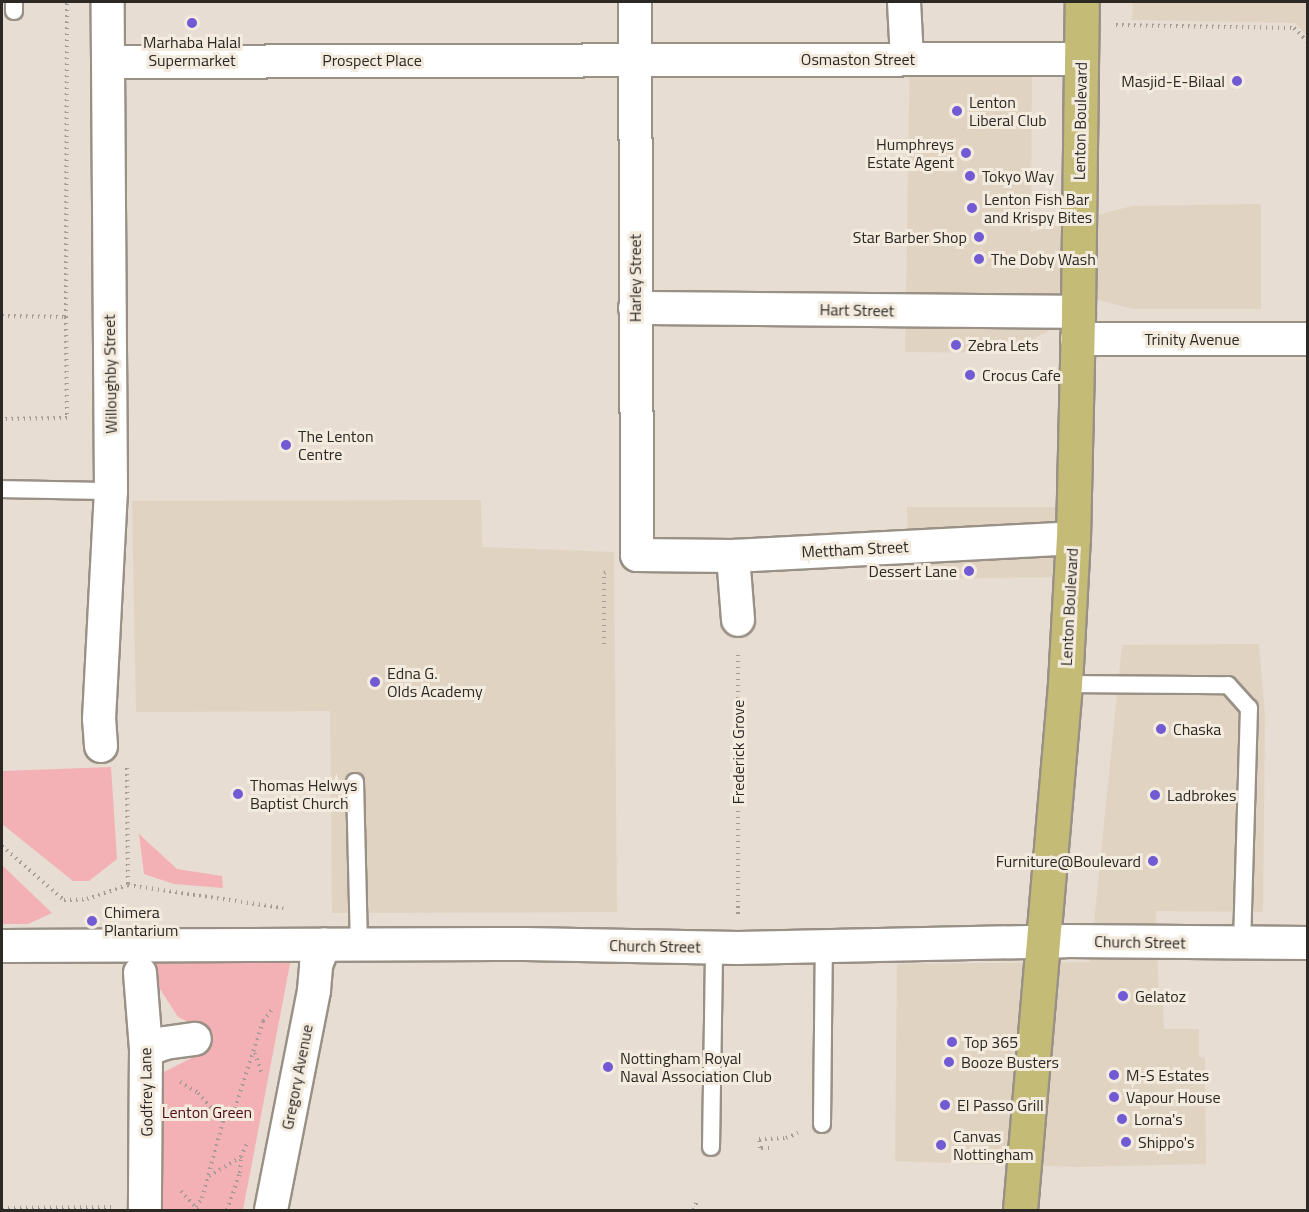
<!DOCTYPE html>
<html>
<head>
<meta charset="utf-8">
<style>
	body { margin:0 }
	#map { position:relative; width:1309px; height:1212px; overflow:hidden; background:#e7ddd2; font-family:"Titillium Web",sans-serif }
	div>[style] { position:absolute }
	.built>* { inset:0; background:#e1d3c1 }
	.green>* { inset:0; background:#f4b1b5 }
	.path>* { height:4px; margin-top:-2px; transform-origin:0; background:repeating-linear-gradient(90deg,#a59d95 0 1.5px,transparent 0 6px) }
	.roads { filter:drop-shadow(2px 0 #999086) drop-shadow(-2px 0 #999086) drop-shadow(0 2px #999086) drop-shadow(0 -2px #999086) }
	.service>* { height:16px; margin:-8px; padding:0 8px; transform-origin:8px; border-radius:8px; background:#fff }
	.minor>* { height:32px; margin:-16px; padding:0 16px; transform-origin:16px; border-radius:16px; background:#fff }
	.primary>* { height:33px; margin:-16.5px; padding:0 16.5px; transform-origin:16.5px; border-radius:16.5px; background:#c4bb77 }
	.dots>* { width:16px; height:16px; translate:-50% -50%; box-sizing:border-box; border:3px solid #f4ebdf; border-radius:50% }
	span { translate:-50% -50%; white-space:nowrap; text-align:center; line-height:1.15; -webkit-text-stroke:6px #f4ebdf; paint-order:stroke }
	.poi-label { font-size:16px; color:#2c2925 }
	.right { translate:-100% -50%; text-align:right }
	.left { translate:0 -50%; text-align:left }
	.street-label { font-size:16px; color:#2c2925 }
	.park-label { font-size:16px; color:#4e0c19 }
	.frame { position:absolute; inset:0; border:3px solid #2c2925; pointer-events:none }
</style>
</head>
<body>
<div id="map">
	<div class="built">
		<i style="clip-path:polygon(1133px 2px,1307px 2px,1307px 36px,1295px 23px,1132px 20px)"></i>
		<i style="clip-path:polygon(910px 52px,1032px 69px,1031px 232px,1132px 206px,1261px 204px,1261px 309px,1132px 309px,1065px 291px,1063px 323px,1007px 353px,905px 352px)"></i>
		<i style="clip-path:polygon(481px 500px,482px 547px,614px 552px,617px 912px,332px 913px,330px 711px,136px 712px,132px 501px)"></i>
		<i style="clip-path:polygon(907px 507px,1055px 507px,1057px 577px,909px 579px)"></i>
		<i style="clip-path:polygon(1259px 644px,1265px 715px,1263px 912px,1156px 911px,1159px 1004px,1163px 1003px,1164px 1029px,1199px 1029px,1199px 1057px,1205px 1058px,1206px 1164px,1078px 1167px,895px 1161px,897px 964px,1090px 962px,1122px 645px)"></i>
	</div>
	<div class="green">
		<i style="clip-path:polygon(111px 767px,117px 859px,89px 881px,73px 881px,2px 824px,2px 771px)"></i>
		<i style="clip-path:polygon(139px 834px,177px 869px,222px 876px,223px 888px,174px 884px,144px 874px)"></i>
		<i style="clip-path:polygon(2px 865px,52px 913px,28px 924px,2px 924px)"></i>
		<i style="clip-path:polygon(152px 944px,293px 948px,243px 1210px,153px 1210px,160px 1074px,209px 1049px,205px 1030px,178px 1017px,160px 989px)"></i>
	</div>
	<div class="path">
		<i style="left:1116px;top:25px;width:178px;rotate:1deg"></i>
		<i style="left:1294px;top:28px;width:20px;rotate:45deg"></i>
		<i style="left:2px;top:316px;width:64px;rotate:0.9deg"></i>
		<i style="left:66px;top:317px;width:101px;rotate:89.4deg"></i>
		<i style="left:67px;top:418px;width:65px;rotate:179.1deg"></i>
		<i style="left:66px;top:317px;width:315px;rotate:-89.8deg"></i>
		<i style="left:604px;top:644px;width:71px;rotate:-90deg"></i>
		<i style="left:604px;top:573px;width:5px;rotate:-22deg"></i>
		<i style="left:127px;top:768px;width:117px;rotate:89.5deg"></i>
		<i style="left:2px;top:846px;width:82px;rotate:41.1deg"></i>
		<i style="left:64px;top:900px;width:23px;rotate:-2deg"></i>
		<i style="left:87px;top:899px;width:43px;rotate:-18.9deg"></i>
		<i style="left:128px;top:885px;width:157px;rotate:8.4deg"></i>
		<i style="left:738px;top:914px;width:260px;rotate:-90deg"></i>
		<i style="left:255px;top:1053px;width:22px;rotate:72deg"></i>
		<i style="left:180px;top:1082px;width:21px;rotate:31deg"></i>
		<i style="left:198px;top:1093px;width:38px;rotate:48deg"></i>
		<i style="left:769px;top:1148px;width:9px;rotate:180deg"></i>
		<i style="left:760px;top:1148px;width:9px;rotate:-96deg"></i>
		<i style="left:759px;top:1139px;width:27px;rotate:-2deg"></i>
		<i style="left:786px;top:1138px;width:13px;rotate:-23deg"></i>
		<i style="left:209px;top:1176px;width:37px;rotate:-31deg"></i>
		<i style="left:241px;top:1157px;width:15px;rotate:-67deg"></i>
		<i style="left:181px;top:1191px;width:25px;rotate:48deg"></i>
		<i style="left:196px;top:1207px;width:11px;rotate:-56deg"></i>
		<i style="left:202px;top:1198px;width:80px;rotate:-74.7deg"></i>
		<i style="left:223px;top:1121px;width:12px;rotate:-35deg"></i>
		<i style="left:233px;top:1114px;width:98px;rotate:-72.1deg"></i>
		<i style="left:263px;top:1021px;width:16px;rotate:-52deg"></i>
		<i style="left:2px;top:1208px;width:109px;rotate:-0.5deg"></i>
		<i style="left:227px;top:1210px;width:39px;rotate:-71deg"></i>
		<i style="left:240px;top:1173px;width:16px;rotate:-86deg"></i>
		<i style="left:694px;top:1210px;width:9px;rotate:-72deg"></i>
	</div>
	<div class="roads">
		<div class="service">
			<i style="left:14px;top:2px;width:9px;rotate:90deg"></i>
			<i style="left:2px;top:489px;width:109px;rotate:1.1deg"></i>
			<i style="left:1065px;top:684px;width:163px;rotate:0.4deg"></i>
			<i style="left:1228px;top:685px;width:31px;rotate:48deg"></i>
			<i style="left:1249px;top:708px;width:235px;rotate:91.7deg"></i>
			<i style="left:355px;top:782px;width:164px;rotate:88.6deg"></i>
			<i style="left:822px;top:1124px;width:180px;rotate:-89.4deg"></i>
			<i style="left:711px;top:1147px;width:200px;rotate:-89.1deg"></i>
		</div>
		<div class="minor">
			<i style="left:635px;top:2px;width:553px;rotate:89.79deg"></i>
			<i style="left:637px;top:555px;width:96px;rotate:0.6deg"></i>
			<i style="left:733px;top:556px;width:340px;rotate:-3deg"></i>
			<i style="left:904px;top:2px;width:57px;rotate:87deg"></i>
			<i style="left:108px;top:62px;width:972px;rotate:-0.18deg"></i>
			<i style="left:635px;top:308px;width:443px;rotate:0.5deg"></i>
			<i style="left:1077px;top:339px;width:231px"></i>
			<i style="left:733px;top:556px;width:64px;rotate:85.5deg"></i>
			<i style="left:101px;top:746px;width:27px;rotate:-94deg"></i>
			<i style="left:99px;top:719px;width:228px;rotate:-87deg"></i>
			<i style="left:111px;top:491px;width:489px;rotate:-90.4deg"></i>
			<i style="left:2px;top:946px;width:523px;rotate:-0.22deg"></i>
			<i style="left:525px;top:944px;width:213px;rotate:1.1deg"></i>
			<i style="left:738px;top:948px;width:328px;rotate:-1.2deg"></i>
			<i style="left:1066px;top:941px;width:242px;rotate:0.5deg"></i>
			<i style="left:140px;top:973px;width:77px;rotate:85.5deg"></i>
			<i style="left:146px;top:1050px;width:160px;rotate:90.4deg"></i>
			<i style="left:146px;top:1050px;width:20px;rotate:-20deg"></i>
			<i style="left:165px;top:1043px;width:30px;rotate:-8deg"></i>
			<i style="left:271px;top:1210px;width:224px;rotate:-78.9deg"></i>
			<i style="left:314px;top:990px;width:25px;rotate:-85deg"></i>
			<i style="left:316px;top:965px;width:22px;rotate:-68deg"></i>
		</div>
		<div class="primary">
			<i style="left:1020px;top:1210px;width:528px;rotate:-85.11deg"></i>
			<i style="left:1065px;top:684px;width:146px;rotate:-86.9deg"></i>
			<i style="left:1073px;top:538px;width:226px;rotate:-88.7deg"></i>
			<i style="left:1078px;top:312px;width:310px;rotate:-89.3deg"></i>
		</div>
	</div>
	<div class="dots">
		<i style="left:192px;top:23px;background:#725ad4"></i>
		<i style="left:1237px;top:81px;background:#725ad4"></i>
		<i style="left:957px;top:111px;background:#725ad4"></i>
		<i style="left:966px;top:153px;background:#725ad4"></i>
		<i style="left:970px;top:176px;background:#725ad4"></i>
		<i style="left:972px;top:208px;background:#725ad4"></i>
		<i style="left:979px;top:237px;background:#725ad4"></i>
		<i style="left:979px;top:259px;background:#725ad4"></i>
		<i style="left:956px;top:345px;background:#725ad4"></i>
		<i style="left:970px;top:375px;background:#725ad4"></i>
		<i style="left:286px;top:445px;background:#725ad4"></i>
		<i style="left:969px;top:571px;background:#725ad4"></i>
		<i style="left:375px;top:682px;background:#725ad4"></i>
		<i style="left:1161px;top:729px;background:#725ad4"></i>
		<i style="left:238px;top:794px;background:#725ad4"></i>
		<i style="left:1155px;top:795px;background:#725ad4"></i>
		<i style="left:1153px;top:861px;background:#725ad4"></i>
		<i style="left:92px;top:921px;background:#725ad4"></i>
		<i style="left:1123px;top:996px;background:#725ad4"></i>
		<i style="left:952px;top:1042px;background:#725ad4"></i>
		<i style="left:949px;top:1062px;background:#725ad4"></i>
		<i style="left:608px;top:1067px;background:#725ad4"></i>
		<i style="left:1114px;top:1075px;background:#725ad4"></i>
		<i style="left:1114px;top:1097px;background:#725ad4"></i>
		<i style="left:945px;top:1105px;background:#725ad4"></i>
		<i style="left:1122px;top:1119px;background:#725ad4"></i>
		<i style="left:1126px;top:1142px;background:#725ad4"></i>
		<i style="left:941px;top:1145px;background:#725ad4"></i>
	</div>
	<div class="poi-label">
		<span style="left:192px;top:51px">Marhaba Halal<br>Supermarket</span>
		<span class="right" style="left:1225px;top:81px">Masjid-E-Bilaal</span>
		<span class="left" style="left:969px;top:111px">Lenton<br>Liberal Club</span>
		<span class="right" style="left:954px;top:153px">Humphreys<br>Estate Agent</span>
		<span class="left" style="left:982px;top:176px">Tokyo Way</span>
		<span class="left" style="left:984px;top:208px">Lenton Fish Bar<br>and Krispy Bites</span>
		<span class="right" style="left:967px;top:237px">Star Barber Shop</span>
		<span class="left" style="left:991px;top:259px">The Doby Wash</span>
		<span class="left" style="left:968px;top:345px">Zebra Lets</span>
		<span class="left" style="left:982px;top:375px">Crocus Cafe</span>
		<span class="left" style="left:298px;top:445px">The Lenton<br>Centre</span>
		<span class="right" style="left:957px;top:571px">Dessert Lane</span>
		<span class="left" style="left:387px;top:682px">Edna G.<br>Olds Academy</span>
		<span class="left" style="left:1173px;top:729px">Chaska</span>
		<span class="left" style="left:250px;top:794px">Thomas Helwys<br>Baptist Church</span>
		<span class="left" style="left:1167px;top:795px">Ladbrokes</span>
		<span class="right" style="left:1141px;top:861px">Furniture@Boulevard</span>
		<span class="left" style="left:104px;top:921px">Chimera<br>Plantarium</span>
		<span class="left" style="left:1135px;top:996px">Gelatoz</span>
		<span class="left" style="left:964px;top:1042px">Top 365</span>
		<span class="left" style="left:620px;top:1067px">Nottingham Royal<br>Naval Association Club</span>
		<span class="left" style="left:961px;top:1062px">Booze Busters</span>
		<span class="left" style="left:1126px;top:1075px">M-S Estates</span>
		<span class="left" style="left:1126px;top:1097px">Vapour House</span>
		<span class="left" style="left:957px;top:1105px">El Passo Grill</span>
		<span class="left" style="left:1134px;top:1119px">Lorna's</span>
		<span class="left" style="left:953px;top:1145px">Canvas<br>Nottingham</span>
		<span class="left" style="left:1138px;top:1142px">Shippo's</span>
	</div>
	<div class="street-label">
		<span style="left:858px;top:59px">Osmaston Street</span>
		<span style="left:372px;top:60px">Prospect Place</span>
		<span style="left:1080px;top:121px;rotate:-89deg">Lenton Boulevard</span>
		<span style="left:635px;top:278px;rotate:-90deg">Harley Street</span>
		<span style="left:857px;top:310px;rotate:1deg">Hart Street</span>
		<span style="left:1192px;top:339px">Trinity Avenue</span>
		<span style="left:110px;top:374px;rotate:-91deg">Willoughby Street</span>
		<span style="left:855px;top:549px;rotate:-3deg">Mettham Street</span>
		<span style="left:1069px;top:607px;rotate:-87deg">Lenton Boulevard</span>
		<span style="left:738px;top:752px;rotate:-90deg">Frederick Grove</span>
		<span style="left:1140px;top:942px;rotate:1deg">Church Street</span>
		<span style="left:655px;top:946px;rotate:1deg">Church Street</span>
		<span style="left:297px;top:1077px;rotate:-79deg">Gregory Avenue</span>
		<span style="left:146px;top:1092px;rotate:-91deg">Godfrey Lane</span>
	</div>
	<div class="park-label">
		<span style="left:207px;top:1112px">Lenton Green</span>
	</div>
	<div class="frame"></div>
</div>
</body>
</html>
